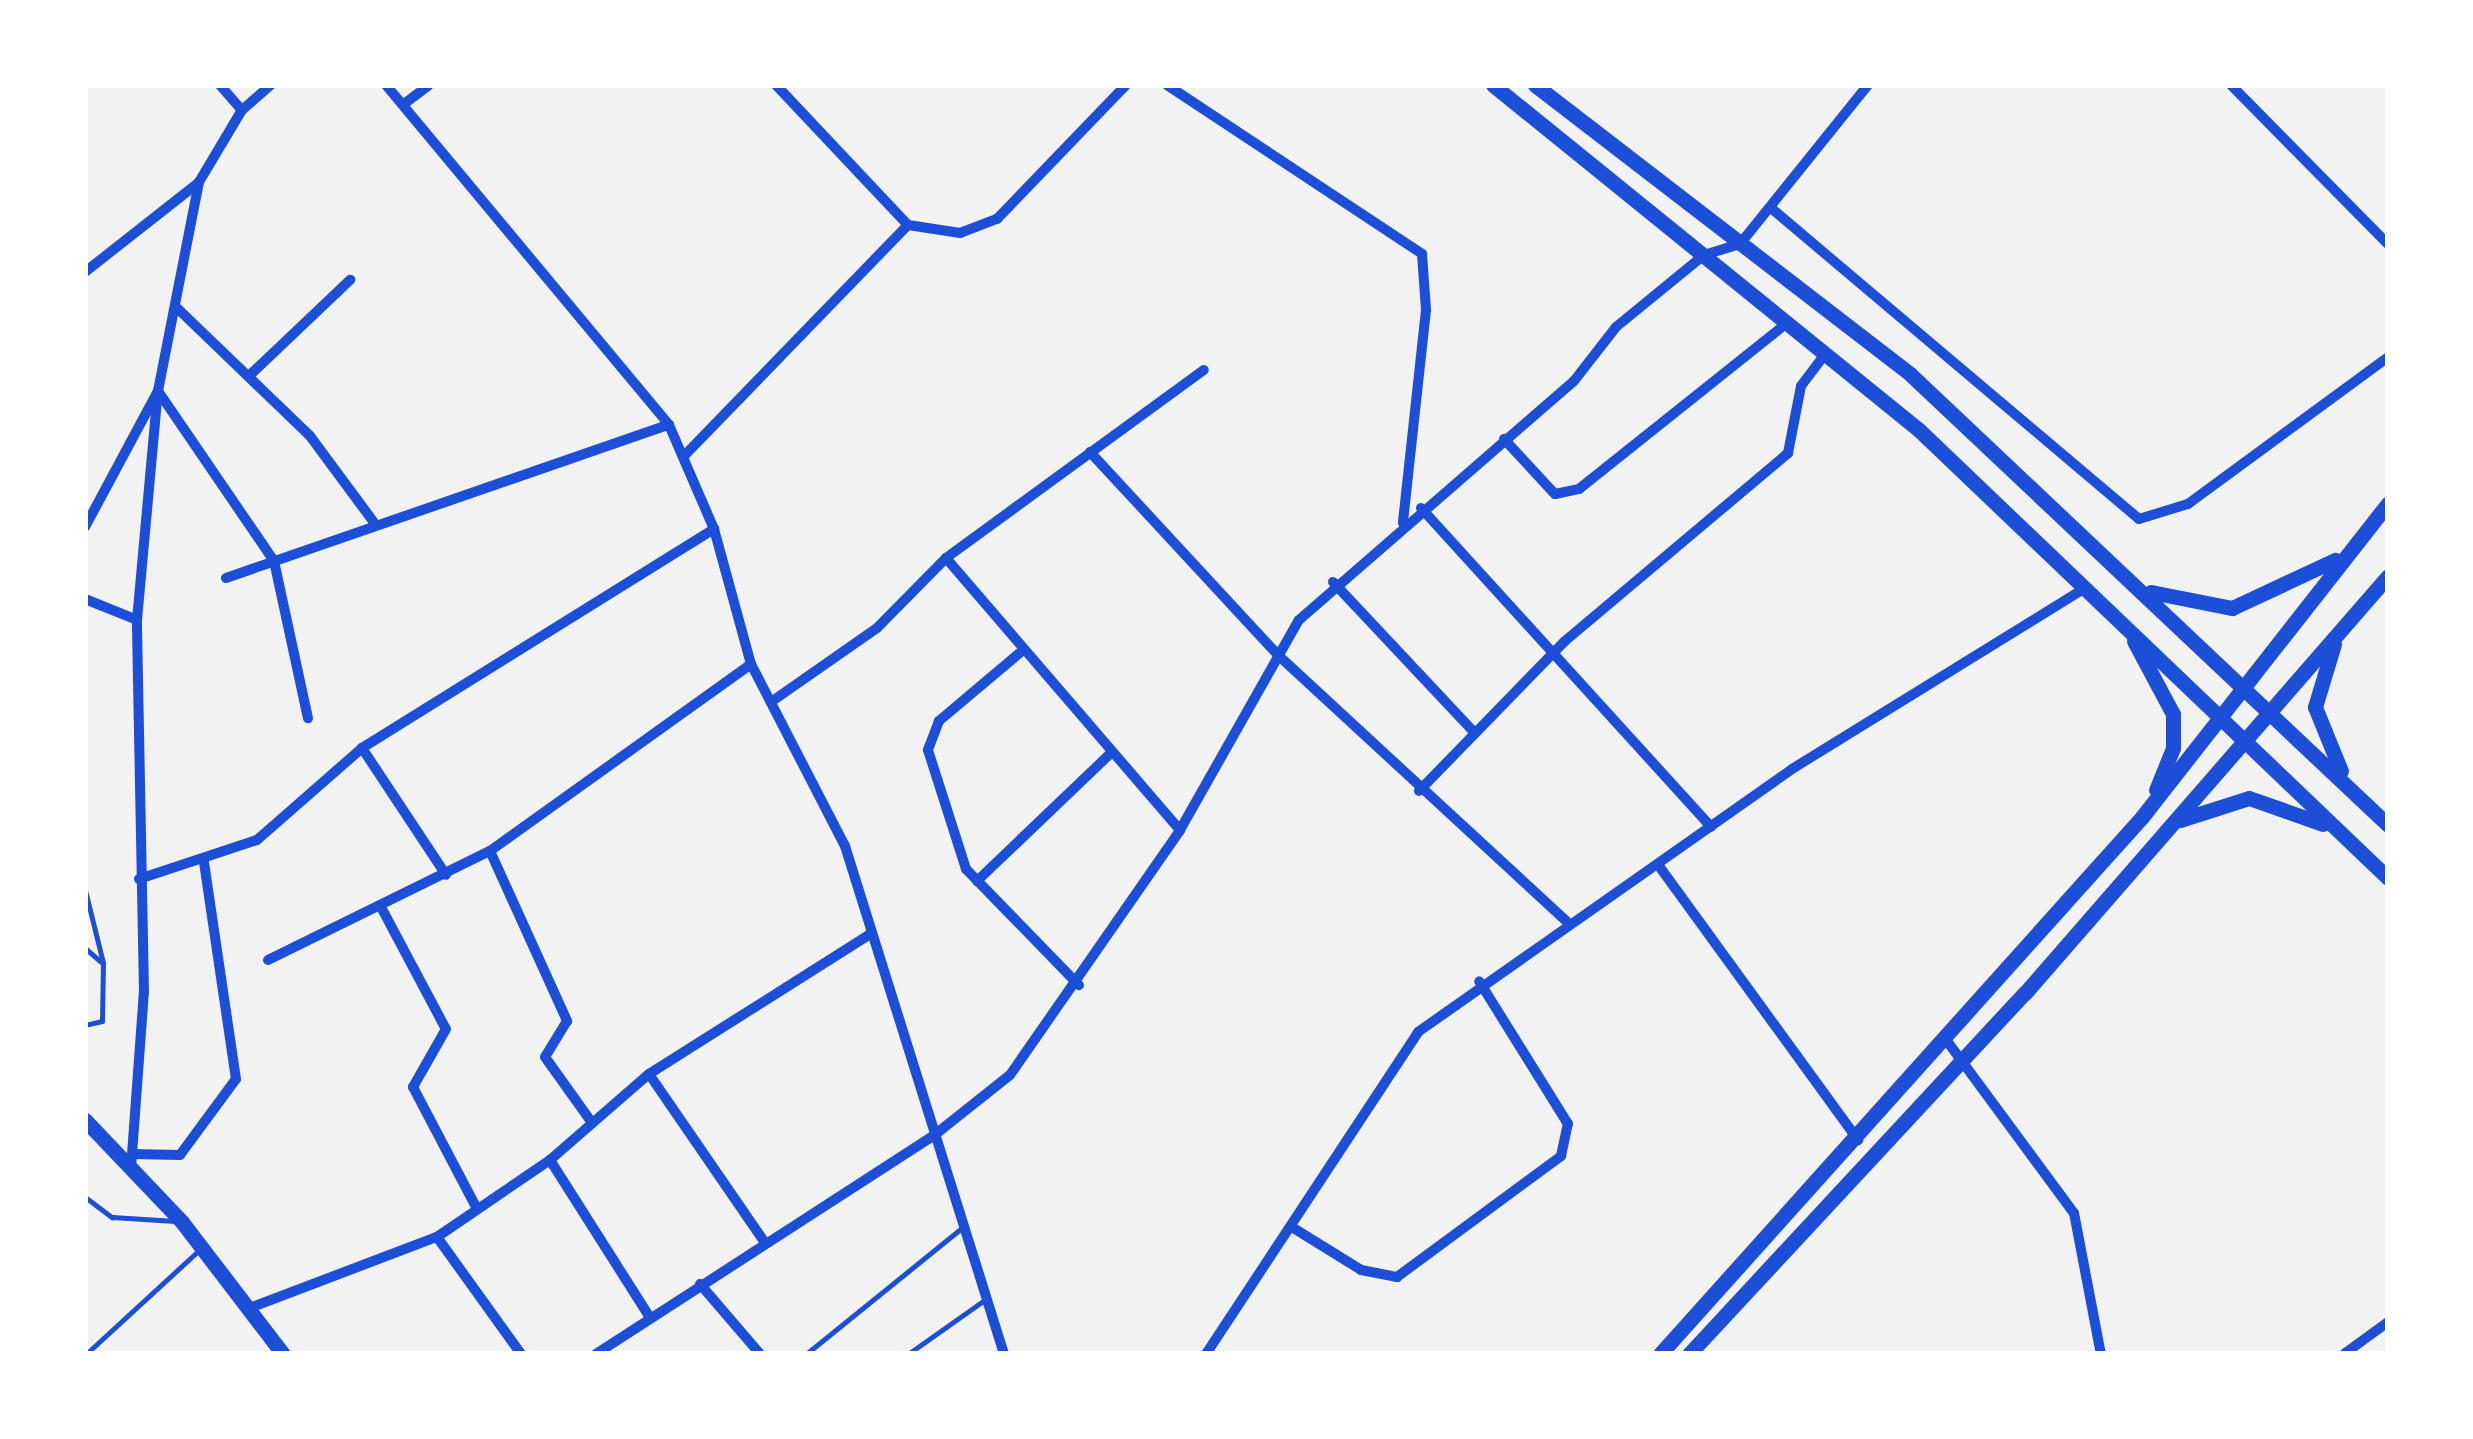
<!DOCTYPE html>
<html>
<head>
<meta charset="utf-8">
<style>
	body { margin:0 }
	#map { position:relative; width:2473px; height:1439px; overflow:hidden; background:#f2f2f2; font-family:Helvetica,sans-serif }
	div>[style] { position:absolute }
	.service>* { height:5px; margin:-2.5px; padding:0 2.5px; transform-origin:2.5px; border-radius:2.5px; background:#1d4ed8 }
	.minor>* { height:10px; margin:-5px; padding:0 5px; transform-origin:5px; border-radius:5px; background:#1d4ed8 }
	.primary>* { height:15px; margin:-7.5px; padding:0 7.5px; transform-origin:7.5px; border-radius:7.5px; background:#1d4ed8 }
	span { translate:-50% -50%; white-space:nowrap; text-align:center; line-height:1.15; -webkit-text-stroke:9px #fff; paint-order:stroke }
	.frame { position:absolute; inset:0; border:88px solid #fff; pointer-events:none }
</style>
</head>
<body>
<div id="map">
	<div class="service">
		<i style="left:85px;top:719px;width:45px;rotate:90deg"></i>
		<i style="left:85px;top:890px;width:75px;rotate:76.1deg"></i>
		<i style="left:103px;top:963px;width:58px;rotate:91deg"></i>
		<i style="left:102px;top:1021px;width:17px;rotate:167deg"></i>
		<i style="left:85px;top:948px;width:21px;rotate:41deg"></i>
		<i style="left:85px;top:1197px;width:34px;rotate:37deg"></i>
		<i style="left:112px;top:1217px;width:63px;rotate:3.6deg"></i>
		<i style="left:86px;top:1354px;width:154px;rotate:-42.6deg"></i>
		<i style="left:806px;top:1354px;width:203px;rotate:-39deg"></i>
		<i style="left:908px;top:1354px;width:97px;rotate:-35.3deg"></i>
	</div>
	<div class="minor">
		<i style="left:220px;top:85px;width:33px;rotate:49deg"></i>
		<i style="left:386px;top:85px;width:442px;rotate:50.2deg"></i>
		<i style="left:669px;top:425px;width:113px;rotate:66.6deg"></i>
		<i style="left:714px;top:529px;width:140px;rotate:74.7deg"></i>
		<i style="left:751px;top:664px;width:205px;rotate:62.7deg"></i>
		<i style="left:845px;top:846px;width:532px;rotate:72.62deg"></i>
		<i style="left:776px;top:85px;width:192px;rotate:46.7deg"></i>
		<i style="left:908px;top:225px;width:53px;rotate:8.7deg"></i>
		<i style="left:960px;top:233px;width:40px;rotate:-21deg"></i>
		<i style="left:997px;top:219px;width:186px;rotate:-46.1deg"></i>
		<i style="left:1167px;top:85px;width:306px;rotate:33.5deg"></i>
		<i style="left:1422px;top:254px;width:56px;rotate:85.9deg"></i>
		<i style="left:1426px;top:310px;width:214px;rotate:96.2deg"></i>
		<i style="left:2231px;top:85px;width:223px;rotate:45.4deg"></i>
		<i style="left:404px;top:104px;width:31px;rotate:-37deg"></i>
		<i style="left:1771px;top:208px;width:482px;rotate:40.2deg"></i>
		<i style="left:2139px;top:519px;width:51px;rotate:-17deg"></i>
		<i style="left:2188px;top:504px;width:248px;rotate:-36.3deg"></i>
		<i style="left:85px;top:272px;width:144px;rotate:-38.2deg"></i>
		<i style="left:175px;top:306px;width:187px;rotate:43.9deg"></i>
		<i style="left:310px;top:436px;width:109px;rotate:53.5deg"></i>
		<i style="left:251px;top:374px;width:137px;rotate:-43.5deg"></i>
		<i style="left:1504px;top:439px;width:75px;rotate:47.2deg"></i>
		<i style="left:1555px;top:494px;width:25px;rotate:-12deg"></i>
		<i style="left:1579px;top:489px;width:268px;rotate:-38.6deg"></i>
		<i style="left:1090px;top:452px;width:278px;rotate:47.2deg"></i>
		<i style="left:1279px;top:656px;width:393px;rotate:42.7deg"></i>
		<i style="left:684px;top:456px;width:322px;rotate:-45.9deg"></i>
		<i style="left:1421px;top:508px;width:431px;rotate:47.7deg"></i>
		<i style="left:85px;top:527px;width:154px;rotate:-61.8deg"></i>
		<i style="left:158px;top:391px;width:206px;rotate:55.7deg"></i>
		<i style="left:274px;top:561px;width:161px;rotate:77.8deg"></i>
		<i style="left:946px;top:558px;width:359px;rotate:49.3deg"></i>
		<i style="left:226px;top:578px;width:469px;rotate:-19.1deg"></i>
		<i style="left:1333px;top:582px;width:207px;rotate:46.8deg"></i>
		<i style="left:85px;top:599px;width:56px;rotate:22deg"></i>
		<i style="left:1022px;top:651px;width:109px;rotate:139.9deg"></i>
		<i style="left:939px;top:721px;width:31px;rotate:111deg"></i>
		<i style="left:928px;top:750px;width:125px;rotate:72.3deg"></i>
		<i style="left:966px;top:869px;width:162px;rotate:45.8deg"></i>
		<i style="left:771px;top:702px;width:129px;rotate:-34.9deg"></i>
		<i style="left:877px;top:628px;width:98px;rotate:-45.4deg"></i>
		<i style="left:946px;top:558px;width:319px;rotate:-36.1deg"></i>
		<i style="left:362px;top:748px;width:152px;rotate:56.5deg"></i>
		<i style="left:1419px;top:791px;width:209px;rotate:-45.8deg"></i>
		<i style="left:1565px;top:641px;width:292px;rotate:-40.1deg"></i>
		<i style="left:1788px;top:453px;width:68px;rotate:-79deg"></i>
		<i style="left:1801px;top:386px;width:41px;rotate:-52.9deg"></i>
		<i style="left:490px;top:851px;width:187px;rotate:65.6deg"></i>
		<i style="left:567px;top:1021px;width:42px;rotate:121.4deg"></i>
		<i style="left:545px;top:1057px;width:81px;rotate:54.5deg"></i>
		<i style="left:1659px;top:866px;width:339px;rotate:54deg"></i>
		<i style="left:139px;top:879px;width:124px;rotate:-18.3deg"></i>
		<i style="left:257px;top:840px;width:140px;rotate:-41.2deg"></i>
		<i style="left:362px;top:748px;width:415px;rotate:-31.9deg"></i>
		<i style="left:977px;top:881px;width:185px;rotate:-43.7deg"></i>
		<i style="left:381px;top:907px;width:138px;rotate:62deg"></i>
		<i style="left:446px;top:1029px;width:67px;rotate:119.6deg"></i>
		<i style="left:413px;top:1087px;width:138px;rotate:62.3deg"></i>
		<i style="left:268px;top:960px;width:247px;rotate:-26.2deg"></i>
		<i style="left:490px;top:851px;width:321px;rotate:-35.6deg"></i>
		<i style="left:1947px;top:1041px;width:214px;rotate:53.6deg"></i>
		<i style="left:2074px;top:1213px;width:144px;rotate:79.2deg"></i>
		<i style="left:649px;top:1074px;width:201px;rotate:55.5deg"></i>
		<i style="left:132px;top:1154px;width:48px;rotate:1.2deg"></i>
		<i style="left:180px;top:1155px;width:94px;rotate:-53.6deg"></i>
		<i style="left:236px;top:1079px;width:220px;rotate:-98.4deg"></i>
		<i style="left:550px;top:1160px;width:185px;rotate:57.6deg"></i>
		<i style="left:131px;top:1168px;width:176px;rotate:-85.8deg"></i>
		<i style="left:144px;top:992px;width:372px;rotate:-91.1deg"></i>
		<i style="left:137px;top:620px;width:230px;rotate:-84.8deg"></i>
		<i style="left:158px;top:391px;width:213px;rotate:-78.9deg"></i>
		<i style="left:199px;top:182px;width:84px;rotate:-59.2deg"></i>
		<i style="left:242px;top:110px;width:38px;rotate:-41deg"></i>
		<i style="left:1295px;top:1229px;width:78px;rotate:31.8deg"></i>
		<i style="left:1361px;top:1270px;width:37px;rotate:11deg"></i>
		<i style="left:1397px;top:1277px;width:204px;rotate:-36.4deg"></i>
		<i style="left:1561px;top:1156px;width:33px;rotate:-78deg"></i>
		<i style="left:1568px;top:1124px;width:168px;rotate:-121.9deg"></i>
		<i style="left:437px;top:1237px;width:144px;rotate:54.3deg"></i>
		<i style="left:700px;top:1284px;width:92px;rotate:49.4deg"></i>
		<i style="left:247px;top:1309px;width:203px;rotate:-20.8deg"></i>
		<i style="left:437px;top:1237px;width:137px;rotate:-34.3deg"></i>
		<i style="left:550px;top:1160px;width:131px;rotate:-41deg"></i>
		<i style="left:649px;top:1074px;width:260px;rotate:-32.3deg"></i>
		<i style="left:596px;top:1354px;width:400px;rotate:-32.9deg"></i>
		<i style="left:932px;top:1137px;width:100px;rotate:-38.5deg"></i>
		<i style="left:1010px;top:1075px;width:298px;rotate:-55.2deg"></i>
		<i style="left:1180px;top:830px;width:241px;rotate:-60.5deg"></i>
		<i style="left:1299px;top:620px;width:364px;rotate:-41deg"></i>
		<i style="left:1574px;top:381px;width:68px;rotate:-52.1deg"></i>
		<i style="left:1616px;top:327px;width:114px;rotate:-39.3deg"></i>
		<i style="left:1704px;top:255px;width:38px;rotate:-17deg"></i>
		<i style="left:1740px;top:244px;width:204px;rotate:-51.2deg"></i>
		<i style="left:1206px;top:1354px;width:386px;rotate:-56.6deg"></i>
		<i style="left:1418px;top:1032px;width:457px;rotate:-35.1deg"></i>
		<i style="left:1792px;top:769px;width:344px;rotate:-31.7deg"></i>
		<i style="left:2344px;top:1354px;width:54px;rotate:-36deg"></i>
	</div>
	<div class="primary">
		<i style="left:1493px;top:85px;width:548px;rotate:39deg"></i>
		<i style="left:1919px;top:430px;width:649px;rotate:43.69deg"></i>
		<i style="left:1535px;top:85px;width:473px;rotate:37.6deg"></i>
		<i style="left:1910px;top:374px;width:657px;rotate:43.34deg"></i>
		<i style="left:2151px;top:592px;width:83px;rotate:11.2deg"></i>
		<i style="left:2232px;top:608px;width:114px;rotate:-25deg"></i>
		<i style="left:2134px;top:641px;width:83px;rotate:61.9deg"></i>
		<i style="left:2173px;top:714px;width:34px;rotate:90deg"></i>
		<i style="left:2173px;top:748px;width:45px;rotate:112deg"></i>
		<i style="left:2334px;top:644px;width:66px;rotate:106.8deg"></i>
		<i style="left:2315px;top:707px;width:69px;rotate:67.9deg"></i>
		<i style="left:2180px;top:820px;width:72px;rotate:-17.7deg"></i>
		<i style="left:2249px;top:798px;width:78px;rotate:19.4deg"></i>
		<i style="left:85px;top:1120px;width:141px;rotate:46.4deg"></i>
		<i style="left:182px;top:1222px;width:166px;rotate:52.6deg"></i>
		<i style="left:1660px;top:1354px;width:722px;rotate:-48.09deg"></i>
		<i style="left:2142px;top:817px;width:399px;rotate:-51.9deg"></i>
		<i style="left:1689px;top:1354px;width:493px;rotate:-47.1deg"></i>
		<i style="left:2025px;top:993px;width:553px;rotate:-48.96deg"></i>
	</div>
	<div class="frame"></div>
</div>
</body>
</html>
